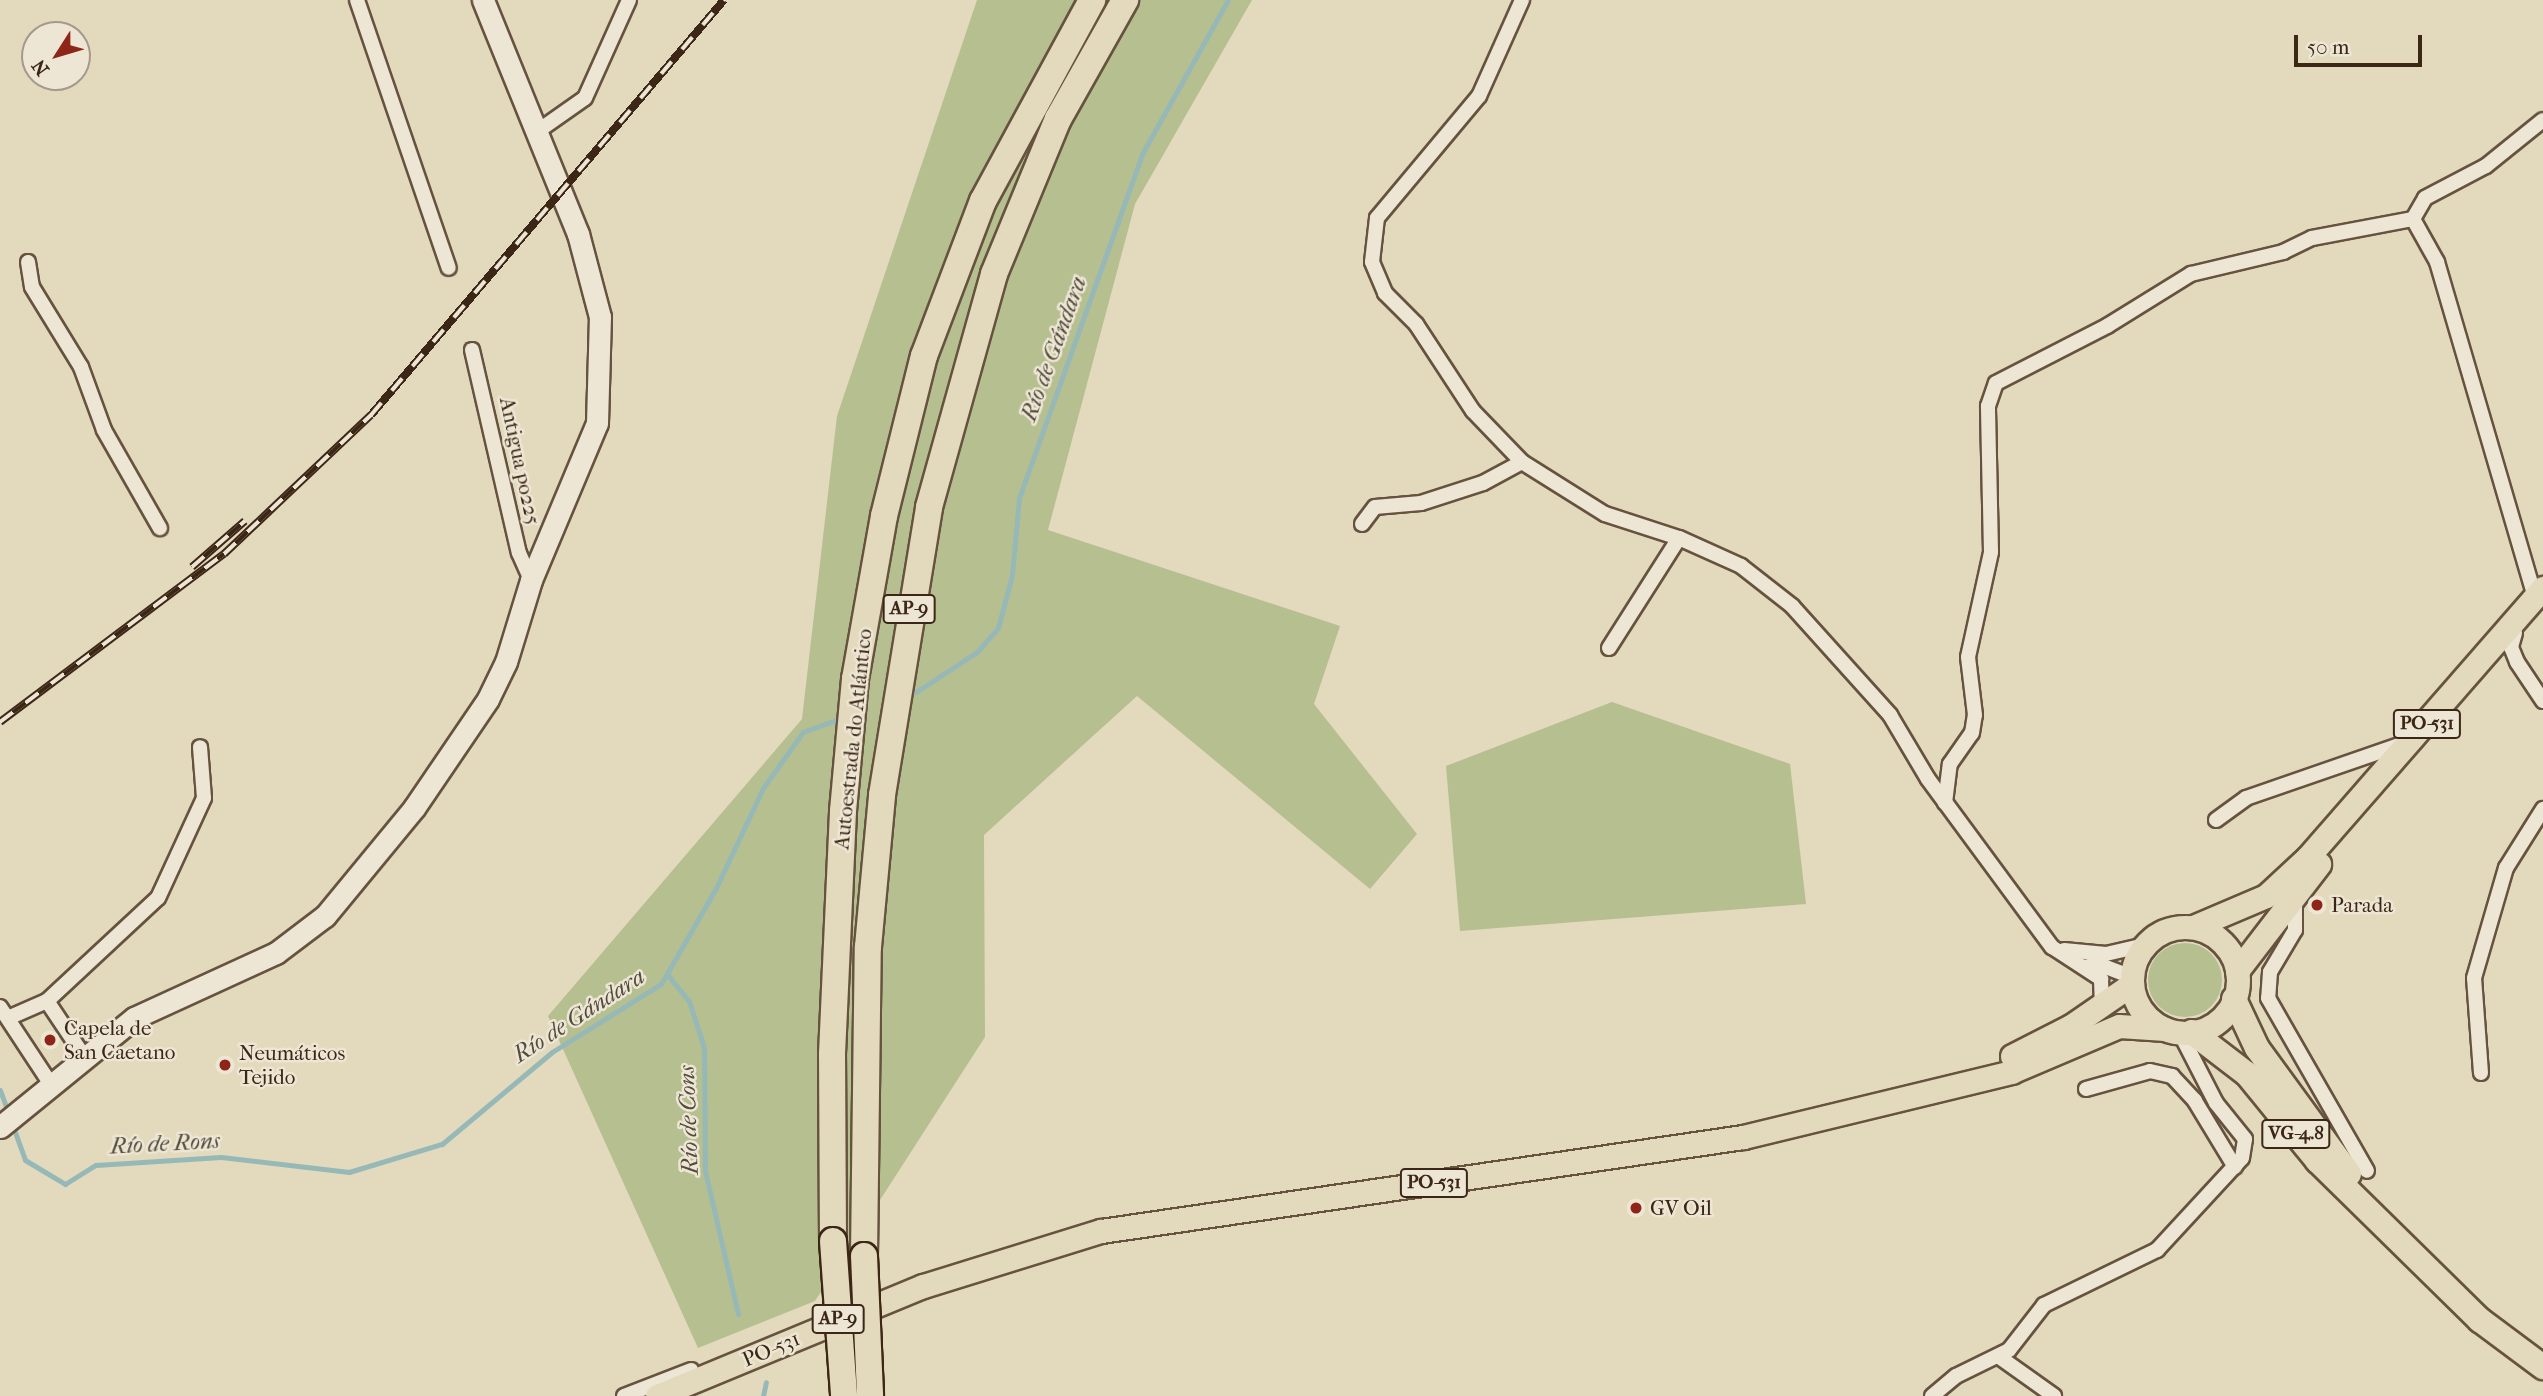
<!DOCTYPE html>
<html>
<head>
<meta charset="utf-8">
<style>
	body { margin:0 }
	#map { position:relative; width:2543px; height:1396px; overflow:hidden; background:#e3d9bd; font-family:"IM FELL French Canon",serif }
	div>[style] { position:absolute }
	.green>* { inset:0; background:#b6bf8f }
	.round { border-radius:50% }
	.stream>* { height:5px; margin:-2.5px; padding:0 2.5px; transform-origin:2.5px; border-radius:2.5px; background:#96b9b7 }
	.roads { filter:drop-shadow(2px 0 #66533f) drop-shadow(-2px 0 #66533f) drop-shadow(0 2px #66533f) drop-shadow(0 -2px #66533f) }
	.minor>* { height:14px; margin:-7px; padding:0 7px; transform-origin:7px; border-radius:7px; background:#ede6d4 }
	.secondary>* { height:21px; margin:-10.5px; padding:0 10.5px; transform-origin:10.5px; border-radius:10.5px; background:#ede6d4 }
	.primary>* { height:23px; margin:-11.5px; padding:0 11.5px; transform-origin:11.5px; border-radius:11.5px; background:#e3d9bd }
	.primary>.ring { margin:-11.5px; padding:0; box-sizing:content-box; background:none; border:23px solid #e3d9bd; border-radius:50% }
	.trunk>* { height:24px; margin:-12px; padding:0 12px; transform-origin:12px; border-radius:12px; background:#e3d9bd }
	.motorway>* { height:26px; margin:-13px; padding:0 13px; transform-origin:13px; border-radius:13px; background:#e3d9bd }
	.rail>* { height:8px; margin-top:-4px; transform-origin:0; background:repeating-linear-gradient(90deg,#ede6d4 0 16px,#3c2615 0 32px); box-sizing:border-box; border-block:2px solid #3c2615 }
	.bridges { filter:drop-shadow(2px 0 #3c2615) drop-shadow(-2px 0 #3c2615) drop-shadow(0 2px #3c2615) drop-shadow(0 -2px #3c2615) }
	.motorway-bridge>* { height:26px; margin:-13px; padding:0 13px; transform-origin:13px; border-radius:13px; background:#e3d9bd }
	.dots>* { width:19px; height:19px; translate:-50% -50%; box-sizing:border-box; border:4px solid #ede6d4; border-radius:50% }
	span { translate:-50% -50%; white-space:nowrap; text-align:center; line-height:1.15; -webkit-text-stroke:5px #ede6d4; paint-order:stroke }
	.shield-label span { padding:2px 5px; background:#ede6d4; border:2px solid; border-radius:5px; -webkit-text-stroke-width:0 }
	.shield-label { font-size:19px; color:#3c2615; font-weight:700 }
	.street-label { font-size:21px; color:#3c2615 }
	.poi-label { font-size:21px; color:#3c2615 }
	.left { translate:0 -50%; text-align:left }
	.water-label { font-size:23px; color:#524b3e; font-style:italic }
	.north { position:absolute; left:21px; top:21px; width:70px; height:70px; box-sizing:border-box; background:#ede6d4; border:2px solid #a69988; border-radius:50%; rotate:233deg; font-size:19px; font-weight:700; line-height:28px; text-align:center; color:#3c2615 }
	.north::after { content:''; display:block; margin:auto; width:24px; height:32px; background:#8f2418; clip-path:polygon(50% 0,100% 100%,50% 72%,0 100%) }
	.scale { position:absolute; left:2294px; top:35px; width:128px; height:32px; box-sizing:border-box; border:4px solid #3c2615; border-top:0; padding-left:9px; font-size:21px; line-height:24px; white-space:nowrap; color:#3c2615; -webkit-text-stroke:5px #ede6d4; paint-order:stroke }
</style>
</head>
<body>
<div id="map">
	<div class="green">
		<i style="clip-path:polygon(977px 0,1252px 0,1135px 204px,1048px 530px,1340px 626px,1314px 704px,1417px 834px,1370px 889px,1137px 696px,984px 835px,985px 1037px,815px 1301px,698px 1348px,548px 1016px,802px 719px,837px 416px)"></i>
		<i style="clip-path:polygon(1612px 702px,1790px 764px,1806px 904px,1460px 931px,1446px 766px)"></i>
		<i class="round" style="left:2148px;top:943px;width:74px;height:74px"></i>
	</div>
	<div class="stream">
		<i style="left:916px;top:692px;width:73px;rotate:-33.3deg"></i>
		<i style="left:977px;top:652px;width:32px;rotate:-49deg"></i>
		<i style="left:998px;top:628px;width:55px;rotate:-75.2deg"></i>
		<i style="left:1012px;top:575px;width:77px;rotate:-84.8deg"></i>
		<i style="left:1019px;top:498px;width:368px;rotate:-70.3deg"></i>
		<i style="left:1143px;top:152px;width:174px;rotate:-60.8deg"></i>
		<i style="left:667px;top:974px;width:35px;rotate:51deg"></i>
		<i style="left:689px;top:1001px;width:49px;rotate:72.3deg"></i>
		<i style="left:704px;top:1048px;width:123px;rotate:89.5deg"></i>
		<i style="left:705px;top:1171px;width:147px;rotate:77deg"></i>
		<i style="left:0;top:1090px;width:27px;rotate:70deg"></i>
		<i style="left:12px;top:1124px;width:38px;rotate:70deg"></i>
		<i style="left:25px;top:1160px;width:47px;rotate:31deg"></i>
		<i style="left:65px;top:1184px;width:36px;rotate:-32deg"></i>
		<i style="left:96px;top:1165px;width:125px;rotate:-3.7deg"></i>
		<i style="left:221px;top:1157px;width:129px;rotate:6.7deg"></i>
		<i style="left:349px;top:1172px;width:97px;rotate:-16.8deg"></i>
		<i style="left:442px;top:1144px;width:143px;rotate:-39.9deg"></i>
		<i style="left:552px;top:1052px;width:128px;rotate:-32deg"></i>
		<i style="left:661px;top:984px;width:111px;rotate:-60.2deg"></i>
		<i style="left:716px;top:888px;width:110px;rotate:-64.8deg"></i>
		<i style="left:763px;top:788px;width:69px;rotate:-54.5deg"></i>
		<i style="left:803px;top:732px;width:33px;rotate:-20deg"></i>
		<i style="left:763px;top:1396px;width:14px;rotate:-78deg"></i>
	</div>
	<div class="roads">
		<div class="minor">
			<i style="left:357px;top:0;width:283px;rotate:71.1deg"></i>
			<i style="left:1522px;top:0;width:105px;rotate:114.1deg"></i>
			<i style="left:1479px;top:96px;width:159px;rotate:129.9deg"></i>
			<i style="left:1377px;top:218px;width:44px;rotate:96.5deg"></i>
			<i style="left:1372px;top:262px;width:34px;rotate:67deg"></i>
			<i style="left:1385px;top:293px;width:44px;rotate:45deg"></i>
			<i style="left:1416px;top:324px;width:104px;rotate:56.8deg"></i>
			<i style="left:1473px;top:411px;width:71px;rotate:46.1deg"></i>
			<i style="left:1522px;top:462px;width:98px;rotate:32.1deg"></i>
			<i style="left:1605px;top:514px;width:78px;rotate:18deg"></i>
			<i style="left:1679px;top:538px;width:68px;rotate:24.3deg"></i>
			<i style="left:1741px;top:566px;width:65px;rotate:38.1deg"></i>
			<i style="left:1792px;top:606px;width:147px;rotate:48deg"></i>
			<i style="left:1890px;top:715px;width:74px;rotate:59.3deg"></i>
			<i style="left:1928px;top:779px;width:209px;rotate:53.6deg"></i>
			<i style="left:2052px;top:947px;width:59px;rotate:33.1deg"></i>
			<i style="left:2101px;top:979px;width:28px;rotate:88deg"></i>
			<i style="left:538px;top:131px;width:57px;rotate:-35.1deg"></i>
			<i style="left:585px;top:98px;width:107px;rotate:-65.8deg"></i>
			<i style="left:2413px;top:219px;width:49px;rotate:60.8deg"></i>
			<i style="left:2437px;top:262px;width:349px;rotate:73.7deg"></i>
			<i style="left:28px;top:262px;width:25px;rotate:81deg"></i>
			<i style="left:32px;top:287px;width:94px;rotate:58.5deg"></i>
			<i style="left:81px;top:367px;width:67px;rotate:69.9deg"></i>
			<i style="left:104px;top:430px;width:113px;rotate:60.3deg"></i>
			<i style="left:472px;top:350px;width:208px;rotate:77deg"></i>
			<i style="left:519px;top:553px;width:30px;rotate:66deg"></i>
			<i style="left:1362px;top:524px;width:21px;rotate:-53deg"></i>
			<i style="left:1375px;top:507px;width:46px;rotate:-5deg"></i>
			<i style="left:1421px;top:503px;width:65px;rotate:-17.9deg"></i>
			<i style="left:1483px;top:483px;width:44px;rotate:-28.3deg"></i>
			<i style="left:2515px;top:633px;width:15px;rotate:106deg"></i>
			<i style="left:2511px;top:647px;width:16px;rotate:68deg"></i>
			<i style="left:2517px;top:662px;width:47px;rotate:56.3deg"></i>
			<i style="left:1609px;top:648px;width:130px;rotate:-57.5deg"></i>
			<i style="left:1945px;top:803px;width:39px;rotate:-83deg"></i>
			<i style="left:1950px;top:764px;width:38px;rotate:-55deg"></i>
			<i style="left:1972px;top:733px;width:18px;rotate:-81deg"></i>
			<i style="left:1975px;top:715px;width:58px;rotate:-96.9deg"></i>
			<i style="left:1968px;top:657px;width:107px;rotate:-77.6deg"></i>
			<i style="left:1991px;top:552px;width:146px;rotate:-91.2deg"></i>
			<i style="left:1988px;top:406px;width:24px;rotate:-71deg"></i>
			<i style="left:1996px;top:383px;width:125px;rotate:-27.2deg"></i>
			<i style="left:2107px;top:326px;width:99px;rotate:-31.8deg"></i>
			<i style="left:2191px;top:274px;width:95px;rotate:-13.4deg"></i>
			<i style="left:2283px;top:252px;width:32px;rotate:-26deg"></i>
			<i style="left:2312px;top:238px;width:103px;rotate:-10.7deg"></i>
			<i style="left:2413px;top:219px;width:24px;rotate:-60deg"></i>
			<i style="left:2425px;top:198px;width:69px;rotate:-27.7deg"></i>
			<i style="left:2486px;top:166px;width:73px;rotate:-38.9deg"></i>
			<i style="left:2216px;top:820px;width:37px;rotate:-36deg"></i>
			<i style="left:2246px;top:798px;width:171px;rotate:-19.1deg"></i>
			<i style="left:2295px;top:896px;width:34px;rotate:90deg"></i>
			<i style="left:2295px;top:930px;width:49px;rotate:120.8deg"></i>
			<i style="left:2270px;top:972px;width:26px;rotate:94deg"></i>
			<i style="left:2268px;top:998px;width:199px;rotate:60.2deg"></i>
			<i style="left:2064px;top:950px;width:42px;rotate:5.4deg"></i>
			<i style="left:2106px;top:954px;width:40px;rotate:-13deg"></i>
			<i style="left:2084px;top:967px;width:14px;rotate:-12deg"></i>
			<i style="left:2098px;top:964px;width:36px;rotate:21deg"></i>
			<i style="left:47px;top:1001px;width:69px;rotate:56.3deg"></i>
			<i style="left:0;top:1007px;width:95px;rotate:56.6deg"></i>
			<i style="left:8px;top:1018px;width:43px;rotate:-23.6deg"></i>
			<i style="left:47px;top:1001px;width:151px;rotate:-42.9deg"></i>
			<i style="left:158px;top:898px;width:110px;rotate:-65.3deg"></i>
			<i style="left:204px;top:798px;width:51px;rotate:-94.5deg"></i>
			<i style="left:2481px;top:1073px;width:95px;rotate:-94.2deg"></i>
			<i style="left:2474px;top:978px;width:115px;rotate:-73.8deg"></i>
			<i style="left:2506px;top:868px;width:70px;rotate:-57.9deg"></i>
			<i style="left:2086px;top:1089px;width:66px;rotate:-15.7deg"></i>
			<i style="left:2150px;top:1071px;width:23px;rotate:13deg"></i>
			<i style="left:2172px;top:1076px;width:34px;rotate:47deg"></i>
			<i style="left:2195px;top:1101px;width:77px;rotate:58.8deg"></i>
			<i style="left:1998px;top:1356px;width:69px;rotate:35.5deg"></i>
			<i style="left:624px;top:1396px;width:72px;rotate:-21.2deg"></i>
			<i style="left:1932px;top:1396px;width:31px;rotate:-40deg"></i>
			<i style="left:1956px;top:1376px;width:59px;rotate:-26.1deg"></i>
			<i style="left:2009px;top:1350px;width:57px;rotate:-52.1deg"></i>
			<i style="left:2044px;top:1305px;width:126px;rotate:-26deg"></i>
			<i style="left:2157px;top:1250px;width:125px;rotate:-47.3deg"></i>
			<i style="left:2242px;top:1158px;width:19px;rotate:-81deg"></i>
			<i style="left:2245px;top:1139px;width:46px;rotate:-128.9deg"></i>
			<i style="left:2216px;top:1103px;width:79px;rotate:-117.2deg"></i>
		</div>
		<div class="secondary">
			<i style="left:0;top:1127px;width:173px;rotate:-39.1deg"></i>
			<i style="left:134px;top:1018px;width:156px;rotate:-24.6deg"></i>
			<i style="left:276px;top:953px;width:61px;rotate:-37.1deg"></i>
			<i style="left:325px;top:916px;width:140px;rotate:-50.5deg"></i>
			<i style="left:414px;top:808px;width:132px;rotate:-55.8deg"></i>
			<i style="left:488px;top:699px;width:41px;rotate:-64.1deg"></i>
			<i style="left:506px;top:662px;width:86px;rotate:-73deg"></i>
			<i style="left:531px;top:580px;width:170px;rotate:-67.2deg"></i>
			<i style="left:597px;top:423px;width:106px;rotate:-88.4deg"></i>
			<i style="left:600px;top:317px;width:86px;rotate:-104.8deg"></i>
			<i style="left:578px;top:234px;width:253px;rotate:-112.1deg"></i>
		</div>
		<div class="primary">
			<i style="left:2193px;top:927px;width:79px;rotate:-23deg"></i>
			<i style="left:2266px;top:896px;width:57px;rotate:-42.9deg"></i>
			<i style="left:2308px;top:857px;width:357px;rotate:-48.9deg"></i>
			<i class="ring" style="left:2132px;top:927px;width:83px;height:83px"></i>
			<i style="left:2237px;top:971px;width:135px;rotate:-52.5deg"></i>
			<i style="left:2012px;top:1056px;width:66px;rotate:-27deg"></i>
			<i style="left:2071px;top:1026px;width:74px;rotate:-34.5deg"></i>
			<i style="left:657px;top:1396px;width:288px;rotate:-22.5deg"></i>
			<i style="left:923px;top:1286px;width:186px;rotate:-17.2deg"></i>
			<i style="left:1101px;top:1231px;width:649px;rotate:-8.33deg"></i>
			<i style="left:1743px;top:1137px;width:276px;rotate:-13.6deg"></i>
			<i style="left:2011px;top:1072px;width:117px;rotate:-23.1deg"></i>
			<i style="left:2119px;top:1026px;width:46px;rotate:3.7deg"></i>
		</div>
		<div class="trunk">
			<i style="left:2234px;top:999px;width:54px;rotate:64.9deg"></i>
			<i style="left:2257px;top:1048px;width:156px;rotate:53.9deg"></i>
			<i style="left:2192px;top:1032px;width:69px;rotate:37.4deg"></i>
			<i style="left:2247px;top:1074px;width:112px;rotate:50.8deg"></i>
			<i style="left:2318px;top:1161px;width:227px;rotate:44.5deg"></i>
			<i style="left:2480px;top:1320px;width:79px;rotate:36.7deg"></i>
		</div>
		<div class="motorway">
			<i style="left:833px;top:1241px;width:187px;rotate:-90.3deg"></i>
			<i style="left:832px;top:1054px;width:243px;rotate:-87.4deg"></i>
			<i style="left:843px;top:811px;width:133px;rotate:-84.8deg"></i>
			<i style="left:855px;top:679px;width:166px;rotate:-79.9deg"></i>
			<i style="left:884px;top:516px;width:165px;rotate:-76deg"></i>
			<i style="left:924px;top:356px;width:166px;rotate:-69.2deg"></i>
			<i style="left:983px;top:201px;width:229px;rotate:-61.5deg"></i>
			<i style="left:864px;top:1256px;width:309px;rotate:-89.3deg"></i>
			<i style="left:868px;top:947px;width:153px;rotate:-84.7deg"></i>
			<i style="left:882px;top:795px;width:292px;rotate:-80.7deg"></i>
			<i style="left:929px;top:507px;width:242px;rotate:-74.4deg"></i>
			<i style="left:994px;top:274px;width:168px;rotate:-67.6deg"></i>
			<i style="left:1058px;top:119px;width:137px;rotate:-60.6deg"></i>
		</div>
	</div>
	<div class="rail">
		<i style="left:192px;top:567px;width:70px;rotate:-41deg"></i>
		<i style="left:0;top:722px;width:280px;rotate:-36.9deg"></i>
		<i style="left:224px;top:554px;width:202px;rotate:-43.4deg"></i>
		<i style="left:371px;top:415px;width:545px;rotate:-49.62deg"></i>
	</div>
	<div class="bridges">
		<div class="motorway-bridge">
			<i style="left:833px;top:1241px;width:155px;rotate:85.9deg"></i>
			<i style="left:864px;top:1256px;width:140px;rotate:87.5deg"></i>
		</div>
	</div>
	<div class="dots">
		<i style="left:2317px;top:905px;background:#8f2418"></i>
		<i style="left:50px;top:1040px;background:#8f2418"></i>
		<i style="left:225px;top:1065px;background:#8f2418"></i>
		<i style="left:1636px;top:1208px;background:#8f2418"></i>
	</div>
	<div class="shield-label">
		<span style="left:909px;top:609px">AP-9</span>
		<span style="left:2427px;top:724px">PO-531</span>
		<span style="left:2296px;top:1134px">VG-4.8</span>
		<span style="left:1434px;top:1183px">PO-531</span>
		<span style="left:838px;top:1319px">AP-9</span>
	</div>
	<div class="street-label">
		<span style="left:520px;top:461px;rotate:78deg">Antigua po225</span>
		<span style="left:853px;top:739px;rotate:-84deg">Autoestrada do Atlántico</span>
		<span style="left:771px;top:1349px;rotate:-23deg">PO-531</span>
	</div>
	<div class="poi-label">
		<span class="left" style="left:2331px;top:905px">Parada</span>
		<span class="left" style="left:64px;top:1040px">Capela de<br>San Caetano</span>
		<span class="left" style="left:239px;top:1065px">Neumáticos<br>Tejido</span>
		<span class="left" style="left:1650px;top:1208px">GV Oil</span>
	</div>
	<div class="water-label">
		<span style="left:1054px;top:349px;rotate:-70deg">Río de Gándara</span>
		<span style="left:579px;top:1016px;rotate:-33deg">Río de Gándara</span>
		<span style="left:689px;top:1120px;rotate:-92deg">Río de Cons</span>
		<span style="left:165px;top:1144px;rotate:-3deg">Río de Rons</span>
	</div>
	<div class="north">N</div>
	<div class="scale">50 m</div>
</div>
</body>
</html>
